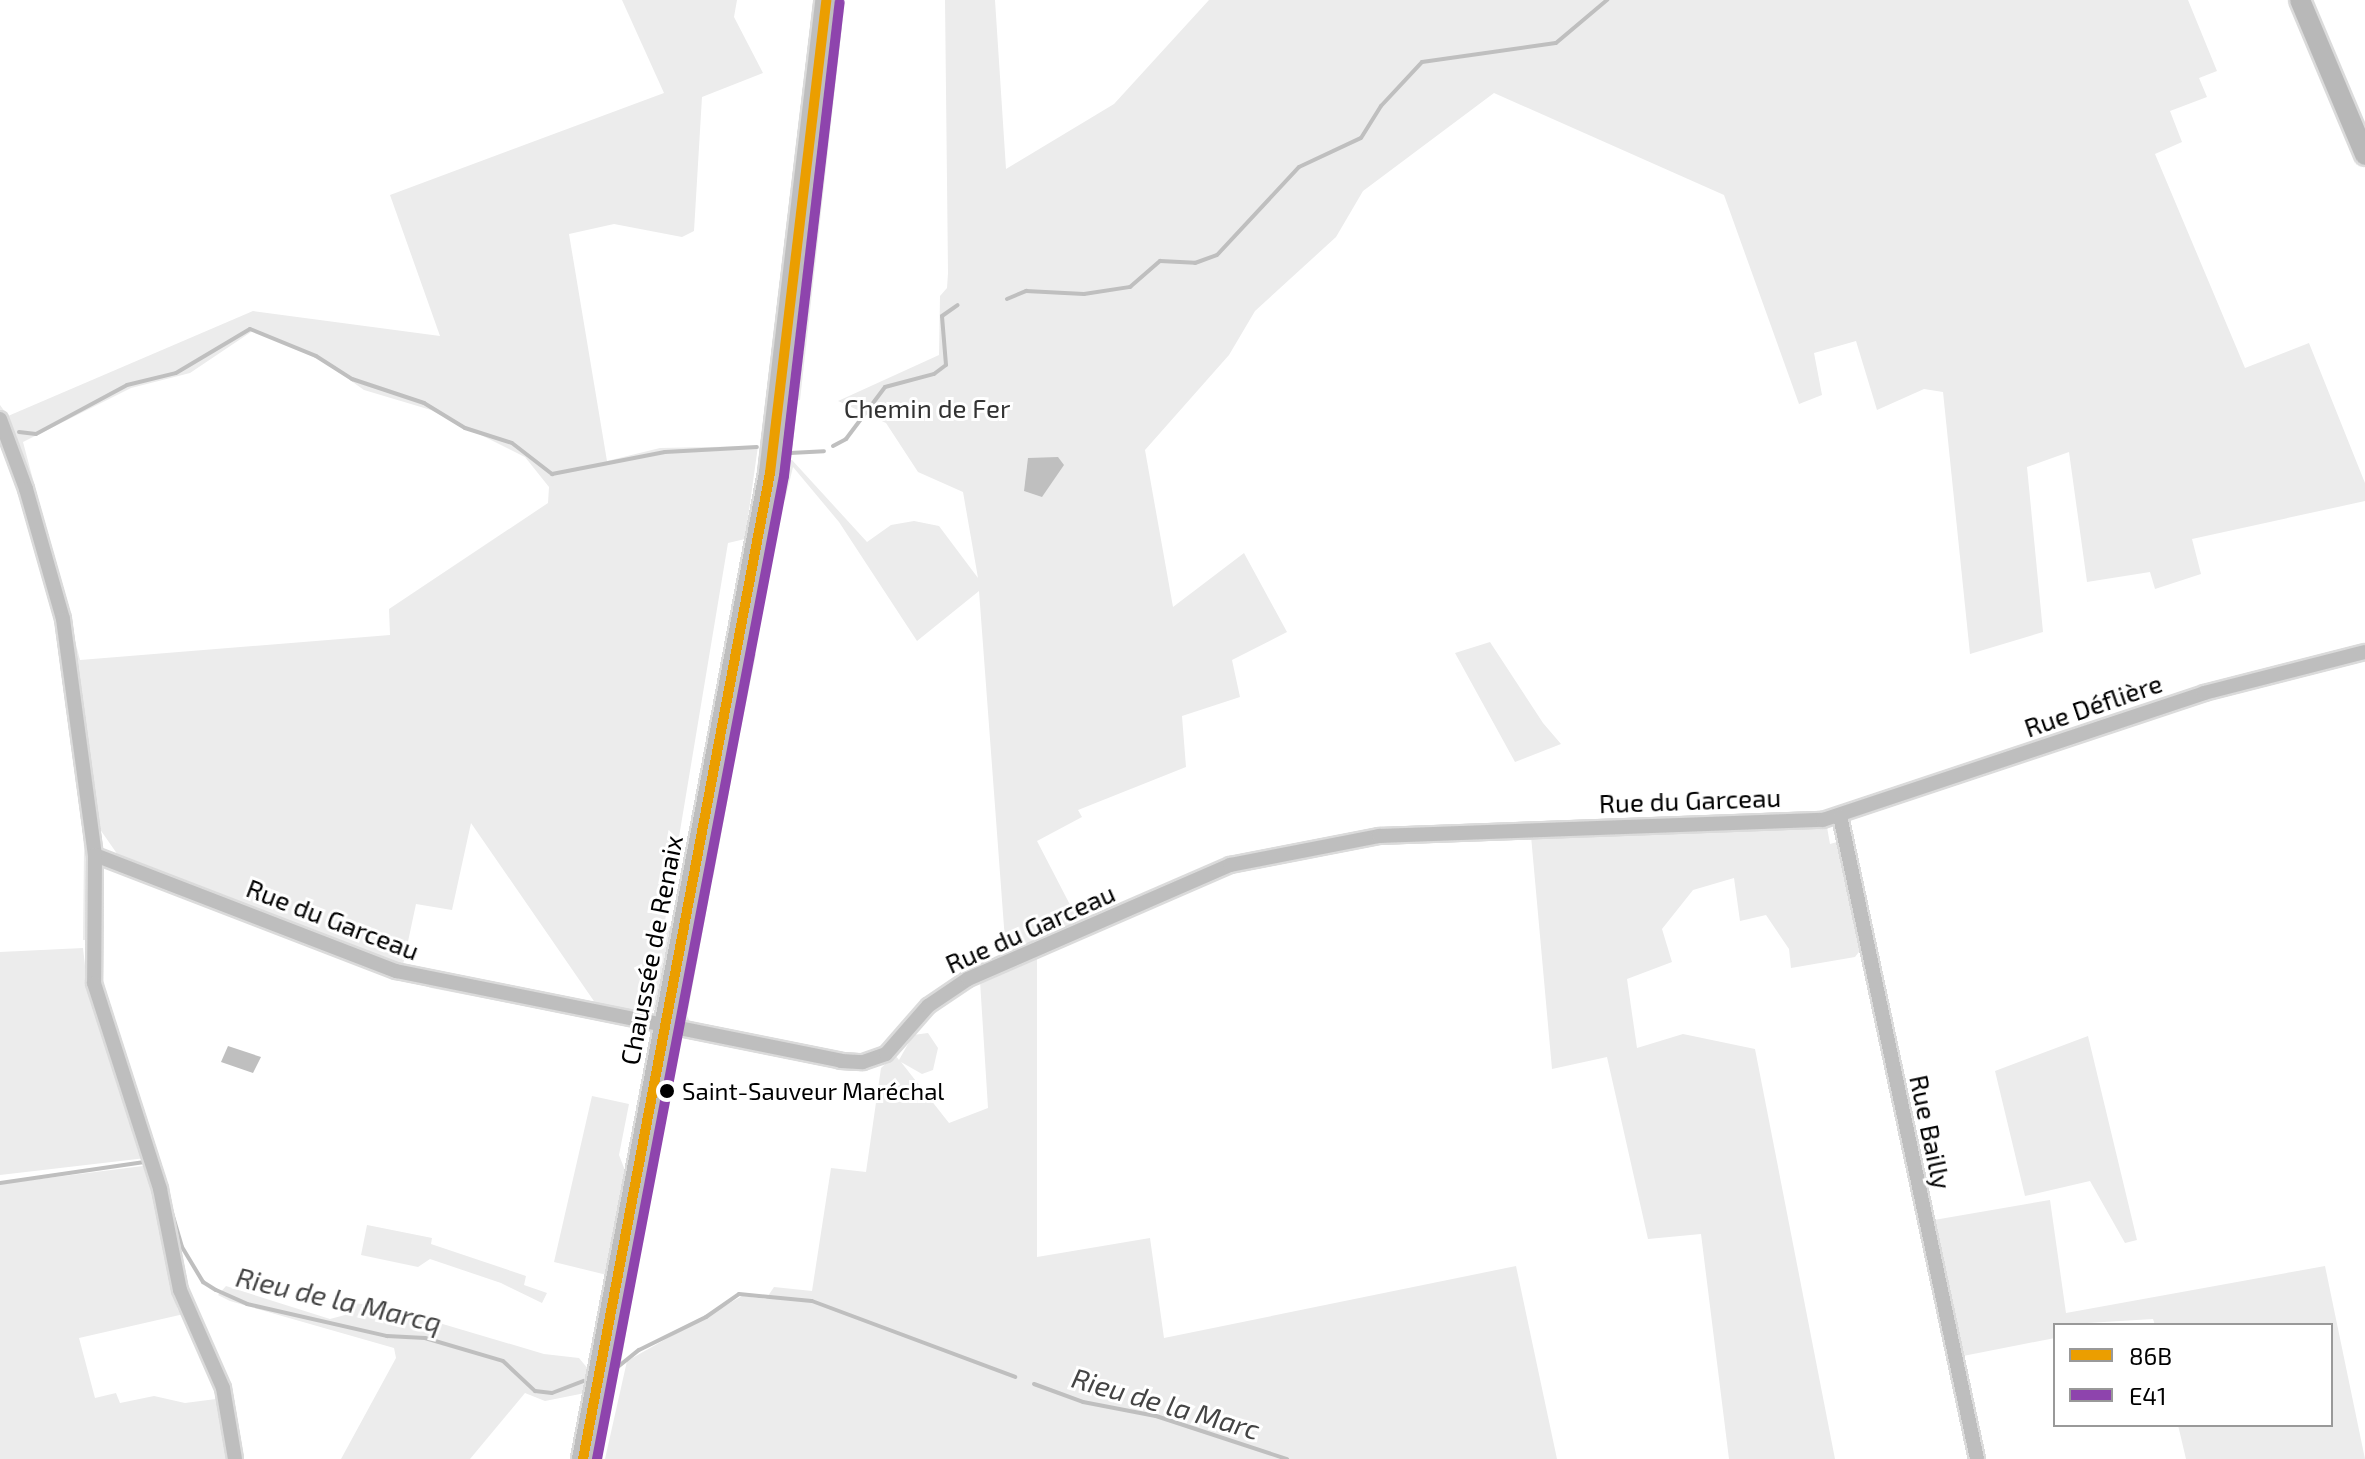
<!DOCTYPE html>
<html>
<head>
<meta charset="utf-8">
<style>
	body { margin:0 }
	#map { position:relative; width:2365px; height:1459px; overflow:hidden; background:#fff; font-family:"Exo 2",sans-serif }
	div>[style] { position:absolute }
	.green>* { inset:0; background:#ececec }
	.water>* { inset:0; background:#bfbfbf }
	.stream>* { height:4px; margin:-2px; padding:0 2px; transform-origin:2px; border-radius:2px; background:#bfbfbf }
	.roads { filter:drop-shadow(2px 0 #dbdbdb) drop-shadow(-2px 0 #dbdbdb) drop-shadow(0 2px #dbdbdb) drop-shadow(0 -2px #dbdbdb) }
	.street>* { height:14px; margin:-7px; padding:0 7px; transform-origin:7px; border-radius:7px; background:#bebebe }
	.secondary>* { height:20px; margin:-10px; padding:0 10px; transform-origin:10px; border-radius:10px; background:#b8b8b8 }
	.primary>* { height:22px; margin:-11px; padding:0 11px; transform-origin:11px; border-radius:11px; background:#bebebe }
	.bus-1>* { height:10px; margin:-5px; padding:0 5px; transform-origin:5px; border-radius:5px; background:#eb9e00 }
	.bus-2>* { height:10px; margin:-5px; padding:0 5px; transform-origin:5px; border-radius:5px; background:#8e44ad }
	.dots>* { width:22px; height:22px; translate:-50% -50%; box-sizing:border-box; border:4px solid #fff; border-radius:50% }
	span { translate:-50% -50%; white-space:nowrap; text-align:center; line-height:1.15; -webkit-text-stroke:6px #fff; paint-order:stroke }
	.bus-label { font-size:24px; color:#000 }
	.left { translate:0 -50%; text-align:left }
	.park-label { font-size:26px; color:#333 }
	.street-label { font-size:26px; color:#000 }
	.water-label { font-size:28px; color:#444; font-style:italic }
	.legend { position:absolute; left:2053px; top:1323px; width:280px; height:104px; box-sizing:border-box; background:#fff; border:2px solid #999; margin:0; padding:10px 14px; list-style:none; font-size:24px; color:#000 }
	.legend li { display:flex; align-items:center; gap:16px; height:40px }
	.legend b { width:40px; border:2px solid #999 }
</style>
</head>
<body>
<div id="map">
	<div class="green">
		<i style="clip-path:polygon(622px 0,737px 0,734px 17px,763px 73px,702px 97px,694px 231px,682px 237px,614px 224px,569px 234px,607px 461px,660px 448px,758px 446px,745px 539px,728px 543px,665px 921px,672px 930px,657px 1007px,648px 1016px,598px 1007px,471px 823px,452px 910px,416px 904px,403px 965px,120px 858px,97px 825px,66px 606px,80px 660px,390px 635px,389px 609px,548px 503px,549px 487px,525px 457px,431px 410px,364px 390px,323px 361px,254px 330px,190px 373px,131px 388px,23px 442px,59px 577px,55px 578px,0 413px,0 405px,8px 416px,253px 311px,440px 336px,390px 195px,664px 93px)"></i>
		<i style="clip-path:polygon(945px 0,995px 0,1006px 169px,1114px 104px,1209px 0,2188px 0,2217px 71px,2199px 78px,2207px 97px,2170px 111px,2182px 142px,2155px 154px,2245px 368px,2309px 343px,2365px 483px,2365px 501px,2192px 539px,2201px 574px,2155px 589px,2150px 572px,2087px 582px,2069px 452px,2027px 467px,2043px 632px,1970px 654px,1943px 392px,1924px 389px,1877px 410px,1856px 341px,1814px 353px,1822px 395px,1799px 404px,1724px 195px,1494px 93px,1363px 191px,1336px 237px,1255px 311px,1229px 355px,1145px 450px,1173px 607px,1244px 553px,1287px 632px,1232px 660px,1240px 697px,1182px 716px,1186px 767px,1078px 810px,1082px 817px,1037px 841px,1081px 926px,1006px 954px,979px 591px,917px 641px,839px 522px,793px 467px,785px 500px,778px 498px,787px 460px,792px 460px,867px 542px,891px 525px,914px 521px,939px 526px,978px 578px,963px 492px,918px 472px,886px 423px,838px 401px,939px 355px,940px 296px,947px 288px,948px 273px)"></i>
		<i style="clip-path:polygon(834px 24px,842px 26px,800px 400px,793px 401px)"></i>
		<i style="clip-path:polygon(57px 607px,89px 847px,88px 940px,83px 940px,84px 847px,73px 732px,52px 608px)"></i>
		<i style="clip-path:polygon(1490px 642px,1543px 723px,1561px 744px,1515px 762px,1455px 653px)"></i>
		<i style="clip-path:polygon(748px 652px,756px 654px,741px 728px,733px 728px)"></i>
		<i style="clip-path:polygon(724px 780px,731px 781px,713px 878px,707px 872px)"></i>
		<i style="clip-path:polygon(1827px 827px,1830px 844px,1844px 840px,1862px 948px,1855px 957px,1791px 968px,1789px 949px,1766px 915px,1740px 921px,1734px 878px,1693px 890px,1662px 929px,1672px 962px,1627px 979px,1637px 1048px,1683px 1034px,1755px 1049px,1835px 1459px,1729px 1459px,1701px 1234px,1648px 1239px,1607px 1057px,1552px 1069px,1531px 836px)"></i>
		<i style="clip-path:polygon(710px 891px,687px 1016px,692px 1025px,679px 1018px,702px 892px)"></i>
		<i style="clip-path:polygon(83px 948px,87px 983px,146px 1158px,0 1175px,0 952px)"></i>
		<i style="clip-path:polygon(1037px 955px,1037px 1257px,1150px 1238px,1164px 1338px,1516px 1266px,1557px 1459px,605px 1459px,627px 1361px,742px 1296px,766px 1299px,774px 1287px,812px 1291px,831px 1168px,866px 1172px,881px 1068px,895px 1055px,899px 1060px,913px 1035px,928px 1033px,938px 1048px,933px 1070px,922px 1074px,901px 1062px,949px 1123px,988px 1108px,980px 981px)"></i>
		<i style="clip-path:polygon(394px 975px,609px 1018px,608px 1022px,431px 988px)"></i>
		<i style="clip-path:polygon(2088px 1036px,2137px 1240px,2125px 1243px,2090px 1181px,2025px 1196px,1995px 1071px)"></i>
		<i style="clip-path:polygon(592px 1096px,629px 1104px,619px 1155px,626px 1173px,607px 1275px,554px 1262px)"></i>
		<i style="clip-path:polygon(143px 1166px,150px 1185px,154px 1184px,170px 1284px,178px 1310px,184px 1314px,79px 1338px,95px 1398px,116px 1393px,120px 1403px,154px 1396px,185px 1403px,216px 1399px,226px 1459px,0 1459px,0 1184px)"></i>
		<i style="clip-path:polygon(2050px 1200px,2066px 1313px,2325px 1266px,2365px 1459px,2186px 1459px,2178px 1425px,2331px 1425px,2331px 1325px,2155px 1325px,2153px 1319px,2055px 1325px,2055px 1338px,1958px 1357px,1934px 1220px)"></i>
		<i style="clip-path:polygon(367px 1225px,432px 1238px,431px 1244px,526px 1276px,524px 1285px,547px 1293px,542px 1303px,501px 1283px,430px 1259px,418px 1267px,361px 1255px)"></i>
		<i style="clip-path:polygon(629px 1280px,634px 1282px,621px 1364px,612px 1363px)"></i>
		<i style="clip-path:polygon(226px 1286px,330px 1319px,345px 1315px,352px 1303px,382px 1306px,544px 1354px,579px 1358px,589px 1370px,585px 1393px,545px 1401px,525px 1393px,470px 1459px,341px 1459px,396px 1358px,394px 1348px,230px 1301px,218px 1295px)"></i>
	</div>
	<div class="water">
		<i style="clip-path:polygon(1058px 457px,1064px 465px,1042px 497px,1024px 491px,1028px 458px)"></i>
		<i style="clip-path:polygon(228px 1046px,261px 1057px,253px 1073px,221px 1062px)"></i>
	</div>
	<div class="stream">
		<i style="left:1007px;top:299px;width:21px;rotate:-23deg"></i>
		<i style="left:1026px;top:291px;width:58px;rotate:3deg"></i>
		<i style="left:1084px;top:294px;width:47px;rotate:-8.7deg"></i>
		<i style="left:1130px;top:287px;width:40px;rotate:-41deg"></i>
		<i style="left:1160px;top:261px;width:35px;rotate:3deg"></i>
		<i style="left:1195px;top:263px;width:23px;rotate:-20deg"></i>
		<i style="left:1217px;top:255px;width:120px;rotate:-47deg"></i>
		<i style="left:1299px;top:167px;width:68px;rotate:-25.1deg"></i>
		<i style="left:1361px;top:138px;width:38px;rotate:-58deg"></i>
		<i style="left:1381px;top:106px;width:60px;rotate:-47deg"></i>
		<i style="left:1422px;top:62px;width:135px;rotate:-8.1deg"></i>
		<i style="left:1556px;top:43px;width:67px;rotate:-40.1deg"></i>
		<i style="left:19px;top:432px;width:17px;rotate:7deg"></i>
		<i style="left:36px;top:434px;width:103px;rotate:-28.3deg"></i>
		<i style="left:127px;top:385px;width:50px;rotate:-13.8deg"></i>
		<i style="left:176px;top:373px;width:86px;rotate:-30.7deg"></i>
		<i style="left:250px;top:329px;width:71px;rotate:22.2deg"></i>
		<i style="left:316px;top:356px;width:43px;rotate:32.6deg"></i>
		<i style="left:352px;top:379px;width:76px;rotate:18.4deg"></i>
		<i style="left:424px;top:403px;width:48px;rotate:31.4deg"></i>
		<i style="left:465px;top:428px;width:49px;rotate:17.7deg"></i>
		<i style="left:512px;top:443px;width:51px;rotate:37.8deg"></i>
		<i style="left:552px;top:474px;width:115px;rotate:-11deg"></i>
		<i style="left:665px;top:452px;width:92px;rotate:-3.1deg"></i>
		<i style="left:833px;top:446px;width:15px;rotate:-28deg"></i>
		<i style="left:846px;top:439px;width:65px;rotate:-53.1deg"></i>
		<i style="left:885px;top:387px;width:51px;rotate:-14.9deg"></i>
		<i style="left:934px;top:374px;width:15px;rotate:-37deg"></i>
		<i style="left:946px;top:365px;width:49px;rotate:-94.7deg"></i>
		<i style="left:942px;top:316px;width:19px;rotate:-35deg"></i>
		<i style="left:790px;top:453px;width:34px;rotate:-3deg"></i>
		<i style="left:156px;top:1158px;width:93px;rotate:73.7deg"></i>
		<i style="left:182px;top:1247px;width:41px;rotate:59deg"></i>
		<i style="left:203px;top:1282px;width:15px;rotate:32deg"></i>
		<i style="left:216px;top:1290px;width:34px;rotate:24deg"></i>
		<i style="left:247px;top:1304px;width:144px;rotate:12.9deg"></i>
		<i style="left:387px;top:1336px;width:38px;rotate:3deg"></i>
		<i style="left:425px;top:1338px;width:81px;rotate:16.4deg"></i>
		<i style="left:503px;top:1361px;width:44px;rotate:43.2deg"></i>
		<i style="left:535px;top:1391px;width:17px;rotate:7deg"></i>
		<i style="left:552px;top:1393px;width:34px;rotate:-21deg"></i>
		<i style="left:0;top:1183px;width:146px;rotate:-8.3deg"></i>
		<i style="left:614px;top:1370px;width:32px;rotate:-39deg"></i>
		<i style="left:639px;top:1350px;width:75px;rotate:-26.2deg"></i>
		<i style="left:706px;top:1317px;width:40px;rotate:-34.9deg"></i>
		<i style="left:739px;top:1294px;width:73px;rotate:5.5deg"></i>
		<i style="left:812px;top:1301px;width:217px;rotate:20.5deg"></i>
		<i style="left:1034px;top:1384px;width:52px;rotate:20.2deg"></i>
		<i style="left:1083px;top:1402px;width:74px;rotate:10.9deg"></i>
		<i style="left:1156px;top:1416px;width:138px;rotate:18.2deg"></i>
	</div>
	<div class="roads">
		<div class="street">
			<i style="left:0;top:419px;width:75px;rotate:69.6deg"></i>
			<i style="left:26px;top:489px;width:135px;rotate:74.1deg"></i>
			<i style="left:63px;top:619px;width:238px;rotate:82.3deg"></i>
			<i style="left:95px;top:855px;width:323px;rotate:21.1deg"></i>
			<i style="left:396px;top:971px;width:454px;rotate:11.4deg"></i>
			<i style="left:841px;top:1061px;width:22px;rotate:3deg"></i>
			<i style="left:863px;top:1062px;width:24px;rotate:-19deg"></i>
			<i style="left:886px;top:1054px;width:64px;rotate:-48.8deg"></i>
			<i style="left:928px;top:1006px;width:48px;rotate:-34deg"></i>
			<i style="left:968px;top:979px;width:286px;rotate:-23.5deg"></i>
			<i style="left:1230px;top:865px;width:152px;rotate:-11deg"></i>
			<i style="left:1379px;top:836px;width:444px;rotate:-2.1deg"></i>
			<i style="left:1823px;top:820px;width:402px;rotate:-18.4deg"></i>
			<i style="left:2204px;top:693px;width:166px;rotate:-14.3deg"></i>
			<i style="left:1840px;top:816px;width:657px;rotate:77.97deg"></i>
			<i style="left:95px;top:855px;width:128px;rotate:90.4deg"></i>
			<i style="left:94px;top:983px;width:216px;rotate:72.2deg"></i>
			<i style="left:160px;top:1189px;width:103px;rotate:78.8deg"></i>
			<i style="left:180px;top:1290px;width:107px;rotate:66.3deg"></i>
			<i style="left:223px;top:1388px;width:72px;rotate:80.4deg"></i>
		</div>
		<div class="secondary">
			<i style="left:2300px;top:0;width:168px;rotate:67.2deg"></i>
		</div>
		<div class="primary">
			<i style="left:583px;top:1459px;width:1004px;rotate:-79.26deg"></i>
			<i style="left:770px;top:473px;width:476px;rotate:-83.2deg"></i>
		</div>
	</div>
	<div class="bus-1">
		<i style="left:583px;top:1459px;width:1004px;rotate:-79.26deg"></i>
		<i style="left:770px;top:473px;width:476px;rotate:-83.2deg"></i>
	</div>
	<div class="bus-2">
		<i style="left:597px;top:1459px;width:1001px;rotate:-79.23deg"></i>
		<i style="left:784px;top:476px;width:477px;rotate:-83.3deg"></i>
	</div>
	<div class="dots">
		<i style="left:667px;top:1091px;background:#000"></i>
	</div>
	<div class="bus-label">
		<span class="left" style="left:682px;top:1091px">Saint-Sauveur Maréchal</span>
	</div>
	<div class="park-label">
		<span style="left:927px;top:408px">Chemin de Fer</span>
	</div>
	<div class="street-label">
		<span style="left:2093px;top:705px;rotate:-19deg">Rue Déflière</span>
		<span style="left:1690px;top:800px;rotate:-2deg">Rue du Garceau</span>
		<span style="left:333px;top:919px;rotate:21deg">Rue du Garceau</span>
		<span style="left:1030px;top:928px;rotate:-24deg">Rue du Garceau</span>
		<span style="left:651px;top:950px;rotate:-79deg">Chaussée de Renaix</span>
		<span style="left:1931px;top:1132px;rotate:78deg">Rue Bailly</span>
	</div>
	<div class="water-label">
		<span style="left:339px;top:1299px;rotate:13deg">Rieu de la Marcq</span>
		<span style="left:1166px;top:1403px;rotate:16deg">Rieu de la Marc</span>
	</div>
	<ul class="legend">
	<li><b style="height:10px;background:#eb9e00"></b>86B</li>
	<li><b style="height:10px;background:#8e44ad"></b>E41</li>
	</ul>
</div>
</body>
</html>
